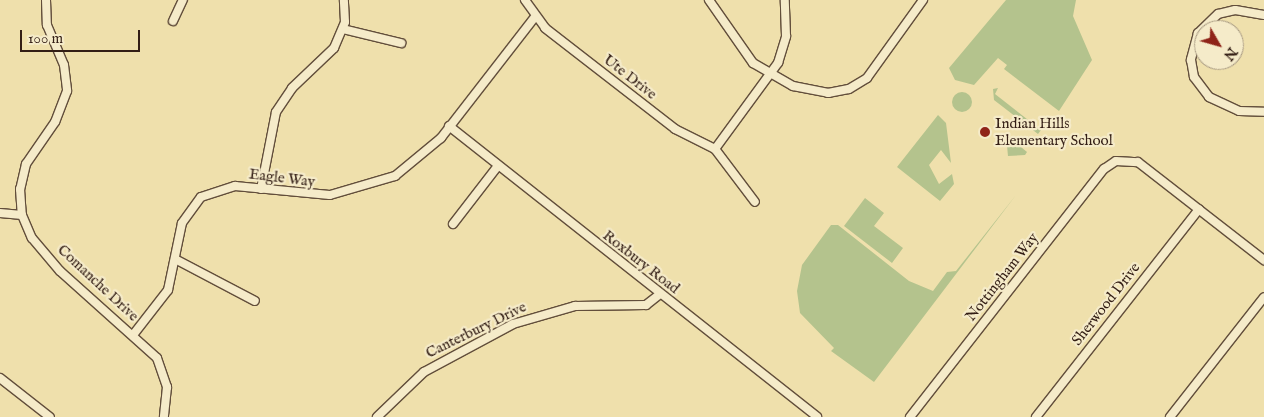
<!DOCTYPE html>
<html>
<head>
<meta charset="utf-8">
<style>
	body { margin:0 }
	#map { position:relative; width:1264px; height:417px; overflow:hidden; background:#efe0ac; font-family:"IM FELL English",serif }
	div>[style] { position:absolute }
	.green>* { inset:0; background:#b4c38d }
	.round { border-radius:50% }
	.roads { filter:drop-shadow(1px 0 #624e3b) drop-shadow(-1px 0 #624e3b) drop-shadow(0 1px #624e3b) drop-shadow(0 -1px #624e3b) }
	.street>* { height:8px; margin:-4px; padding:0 4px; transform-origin:4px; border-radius:4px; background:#f5ebc9 }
	.dots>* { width:14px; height:14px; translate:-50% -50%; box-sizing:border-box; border:2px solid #f5ebc9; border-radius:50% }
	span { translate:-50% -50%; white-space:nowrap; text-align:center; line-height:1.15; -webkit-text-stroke:4.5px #f5ebc9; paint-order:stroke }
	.street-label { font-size:15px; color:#331e15 }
	.poi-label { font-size:15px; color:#331e15 }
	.left { translate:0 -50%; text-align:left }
	.north { position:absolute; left:1194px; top:20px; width:50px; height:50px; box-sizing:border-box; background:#f5ebc9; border:1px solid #a79981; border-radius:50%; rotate:128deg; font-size:14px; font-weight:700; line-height:20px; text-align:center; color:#331e15 }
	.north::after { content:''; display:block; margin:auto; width:18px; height:22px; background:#8f2418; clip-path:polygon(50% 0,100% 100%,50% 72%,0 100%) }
	.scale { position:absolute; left:20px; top:30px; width:120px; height:22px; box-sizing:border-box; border:2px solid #331e15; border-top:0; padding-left:6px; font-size:15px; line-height:18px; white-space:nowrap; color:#331e15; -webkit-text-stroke:4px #f5ebc9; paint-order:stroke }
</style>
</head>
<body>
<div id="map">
	<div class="green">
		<i style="clip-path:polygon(1006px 0,1076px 0,1073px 16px,1092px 60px,1059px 111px,1004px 69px,1007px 65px,998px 58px,974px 85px,955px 80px,949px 68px)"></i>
		<i style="clip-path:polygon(998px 88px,995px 94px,1041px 130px,1038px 134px,994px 100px,993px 89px)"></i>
		<i class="round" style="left:952px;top:92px;width:20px;height:20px"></i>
		<i style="clip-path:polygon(938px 115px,946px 123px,951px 163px,941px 150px,929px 165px,939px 184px,952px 174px,954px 184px,940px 201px,897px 167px)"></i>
		<i style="clip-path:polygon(1006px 135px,1027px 152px,1025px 155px,1008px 156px)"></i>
		<i style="clip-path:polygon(1016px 195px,874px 382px,831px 351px,834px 348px,800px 313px,797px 291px,802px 265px,831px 225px,838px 225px,909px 281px,933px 291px,947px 272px,956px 271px)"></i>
		<i style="clip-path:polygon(865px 198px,884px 213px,874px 226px,903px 248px,892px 263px,844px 226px)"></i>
	</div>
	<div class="roads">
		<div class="street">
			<i style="left:46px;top:0;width:25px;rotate:88deg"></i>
			<i style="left:47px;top:25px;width:43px;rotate:67deg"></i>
			<i style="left:64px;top:65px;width:26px;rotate:83deg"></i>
			<i style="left:67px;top:91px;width:33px;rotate:111deg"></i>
			<i style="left:55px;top:122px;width:51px;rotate:124.6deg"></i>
			<i style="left:26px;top:164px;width:26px;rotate:103deg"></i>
			<i style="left:20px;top:189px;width:26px;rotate:86deg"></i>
			<i style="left:22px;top:215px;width:25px;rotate:67deg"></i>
			<i style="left:32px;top:238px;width:43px;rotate:49.7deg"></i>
			<i style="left:60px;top:271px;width:130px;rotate:41.9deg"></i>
			<i style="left:157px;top:358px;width:31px;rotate:71deg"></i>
			<i style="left:167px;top:387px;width:30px;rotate:96deg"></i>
			<i style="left:525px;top:0;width:34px;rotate:54deg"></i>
			<i style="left:545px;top:28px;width:165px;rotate:37.8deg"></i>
			<i style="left:675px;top:129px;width:45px;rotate:26.6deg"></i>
			<i style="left:715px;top:149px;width:66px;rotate:53deg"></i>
			<i style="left:709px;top:0;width:77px;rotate:55.1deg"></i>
			<i style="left:753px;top:63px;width:46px;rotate:29.9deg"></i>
			<i style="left:793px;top:86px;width:36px;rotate:11deg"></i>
			<i style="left:828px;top:93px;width:21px;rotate:-11deg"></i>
			<i style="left:849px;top:89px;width:21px;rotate:-31deg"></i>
			<i style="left:867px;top:78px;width:96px;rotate:-54.3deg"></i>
			<i style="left:1264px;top:15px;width:29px;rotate:-170deg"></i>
			<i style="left:1235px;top:10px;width:17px;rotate:167deg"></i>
			<i style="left:1218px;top:14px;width:28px;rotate:136deg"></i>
			<i style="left:1198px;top:33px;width:28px;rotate:105deg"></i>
			<i style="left:1191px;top:60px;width:17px;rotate:80deg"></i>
			<i style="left:1194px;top:77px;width:25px;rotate:53deg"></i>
			<i style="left:1209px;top:97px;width:33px;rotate:25deg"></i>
			<i style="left:1239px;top:111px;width:25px;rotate:2deg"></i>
			<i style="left:173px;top:21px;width:23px;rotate:-65deg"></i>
			<i style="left:343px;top:29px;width:60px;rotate:13.6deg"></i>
			<i style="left:449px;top:126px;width:469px;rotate:38.3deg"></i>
			<i style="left:715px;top:149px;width:107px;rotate:-53.8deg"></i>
			<i style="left:778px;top:63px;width:28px;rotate:-73deg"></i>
			<i style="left:786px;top:36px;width:36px;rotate:-92deg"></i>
			<i style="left:261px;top:189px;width:78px;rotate:-79deg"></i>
			<i style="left:276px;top:112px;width:29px;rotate:-56deg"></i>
			<i style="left:292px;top:88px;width:58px;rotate:-43.6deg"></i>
			<i style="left:334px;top:48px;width:28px;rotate:-67deg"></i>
			<i style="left:345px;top:22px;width:22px;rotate:-93deg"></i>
			<i style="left:0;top:213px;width:22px;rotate:5deg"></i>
			<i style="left:453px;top:224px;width:72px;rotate:-52.3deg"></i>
			<i style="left:175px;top:259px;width:90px;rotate:27.7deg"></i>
			<i style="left:133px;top:335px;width:57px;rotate:-52.1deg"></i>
			<i style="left:168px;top:290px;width:68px;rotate:-78.2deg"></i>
			<i style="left:182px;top:223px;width:32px;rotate:-54deg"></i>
			<i style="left:201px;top:197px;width:36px;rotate:-18deg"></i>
			<i style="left:235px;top:186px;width:95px;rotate:5.4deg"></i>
			<i style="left:330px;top:195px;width:68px;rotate:-16.3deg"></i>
			<i style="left:395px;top:176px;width:60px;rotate:-39.6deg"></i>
			<i style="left:441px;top:138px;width:152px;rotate:-52.2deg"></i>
			<i style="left:0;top:378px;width:63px;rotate:38deg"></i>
			<i style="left:377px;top:417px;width:65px;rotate:-43.8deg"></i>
			<i style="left:424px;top:372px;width:101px;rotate:-28.3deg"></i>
			<i style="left:513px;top:324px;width:65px;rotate:-16.2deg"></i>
			<i style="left:575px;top:306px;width:71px;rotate:-0.8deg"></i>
			<i style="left:646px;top:305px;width:18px;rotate:-38deg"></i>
			<i style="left:910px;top:417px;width:315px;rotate:-52deg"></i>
			<i style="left:1104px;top:169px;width:14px;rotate:-34deg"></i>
			<i style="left:1116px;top:161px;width:22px;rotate:3deg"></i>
			<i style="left:1138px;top:162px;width:160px;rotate:37.9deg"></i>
			<i style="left:1036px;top:417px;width:264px;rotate:-51.9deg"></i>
			<i style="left:1170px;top:417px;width:152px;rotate:-51.9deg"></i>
		</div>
	</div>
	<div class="dots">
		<i style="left:985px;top:132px;background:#8f2418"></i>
	</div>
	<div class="street-label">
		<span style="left:630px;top:77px;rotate:38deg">Ute Drive</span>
		<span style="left:282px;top:178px;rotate:7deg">Eagle Way</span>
		<span style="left:641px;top:262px;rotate:38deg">Roxbury Road</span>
		<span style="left:1002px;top:277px;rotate:-52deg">Nottingham Way</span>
		<span style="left:98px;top:283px;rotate:43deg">Comanche Drive</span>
		<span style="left:1106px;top:304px;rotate:-52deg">Sherwood Drive</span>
		<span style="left:476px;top:330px;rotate:-26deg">Canterbury Drive</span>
	</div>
	<div class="poi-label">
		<span class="left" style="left:995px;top:132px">Indian Hills<br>Elementary School</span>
	</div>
	<div class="north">N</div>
	<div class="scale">100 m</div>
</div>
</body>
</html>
